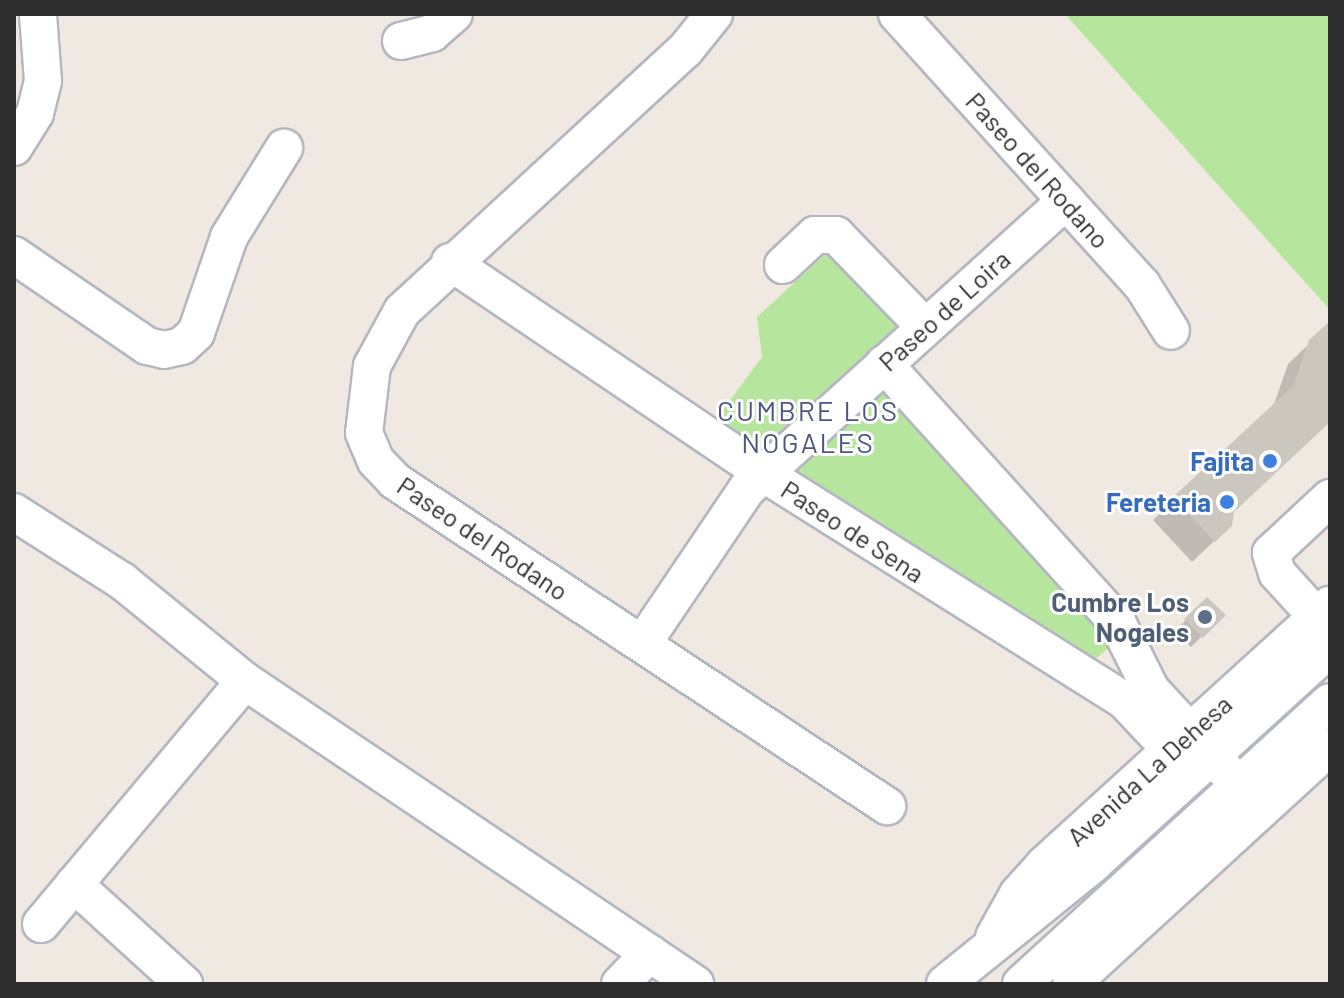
<!DOCTYPE html>
<html>
<head>
<meta charset="utf-8">
<style>
	body { margin:0 }
	#map { position:relative; width:1344px; height:998px; overflow:hidden; background:#efe9e1; font-family:Barlow,sans-serif }
	div>[style] { position:absolute }
	.green>* { inset:0; background:#b6e59e }
	.shadow>* { inset:0; background:#0003 }
	.building>* { inset:0; background:#cbc7bf }
	.roads { filter:drop-shadow(2px 0 #b4b7c1) drop-shadow(-2px 0 #b4b7c1) drop-shadow(0 2px #b4b7c1) drop-shadow(0 -2px #b4b7c1) }
	.minor>* { height:36px; margin:-18px; padding:0 18px; transform-origin:18px; border-radius:18px; background:#fff }
	.dots>* { width:22px; height:22px; translate:-50% -50%; box-sizing:border-box; border:4px solid #fff; border-radius:50% }
	span { translate:-50% -50%; white-space:nowrap; text-align:center; line-height:1.15; -webkit-text-stroke:6px #fff; paint-order:stroke }
	.street-label { font-size:26px; color:#2e2e2e }
	.shop-label { font-size:26px; color:#366cbe; font-weight:700 }
	.right { translate:-100% -50%; text-align:right }
	.service-label { font-size:26px; color:#4e5e75; font-weight:700 }
	.neighbourhood-label { font-size:28px; color:#4d5680; letter-spacing:2px }
	.frame { position:absolute; inset:0; border:16px solid #2e2e2e; pointer-events:none }
</style>
</head>
<body>
<div id="map">
	<div class="green">
		<i style="clip-path:polygon(1065px 14px,1330px 14px,1330px 310px)"></i>
		<i style="clip-path:polygon(830px 250px,906px 332px,763px 453px,714px 422px,762px 357px,757px 317px)"></i>
		<i style="clip-path:polygon(890px 388px,1111px 646px,1089px 664px,785px 473px)"></i>
	</div>
	<div class="shadow">
		<i style="clip-path:polygon(1330px 324px,1330px 421px,1232px 513px,1230px 526px,1192px 562px,1153px 520px,1273px 407px,1288px 364px)"></i>
		<i style="clip-path:polygon(1207px 599px,1223px 615px,1191px 647px,1175px 631px)"></i>
	</div>
	<div class="building">
		<i style="clip-path:polygon(1330px 321px,1330px 422px,1234px 512px,1232px 526px,1215px 542px,1173px 497px,1293px 386px,1309px 340px)"></i>
		<i style="clip-path:polygon(1207px 597px,1226px 615px,1203px 638px,1184px 619px)"></i>
	</div>
	<div class="roads">
		<div class="minor">
			<i style="left:714px;top:14px;width:45px;rotate:128.7deg"></i>
			<i style="left:686px;top:49px;width:386px;rotate:137.3deg"></i>
			<i style="left:402px;top:311px;width:63px;rotate:118.6deg"></i>
			<i style="left:372px;top:366px;width:67px;rotate:96.8deg"></i>
			<i style="left:364px;top:433px;width:30px;rotate:67deg"></i>
			<i style="left:376px;top:461px;width:28px;rotate:46deg"></i>
			<i style="left:395px;top:481px;width:590px;rotate:33.45deg"></i>
			<i style="left:897px;top:14px;width:365px;rotate:47.9deg"></i>
			<i style="left:1142px;top:285px;width:54px;rotate:57.8deg"></i>
			<i style="left:401px;top:41px;width:32px;rotate:-14deg"></i>
			<i style="left:432px;top:33px;width:29px;rotate:-41deg"></i>
			<i style="left:14px;top:147px;width:40px;rotate:-58deg"></i>
			<i style="left:35px;top:113px;width:33px;rotate:-76deg"></i>
			<i style="left:43px;top:81px;width:67px;rotate:-94.3deg"></i>
			<i style="left:14px;top:255px;width:161px;rotate:34.4deg"></i>
			<i style="left:147px;top:346px;width:17px;rotate:13deg"></i>
			<i style="left:164px;top:350px;width:18px;rotate:-13deg"></i>
			<i style="left:182px;top:346px;width:19px;rotate:-43deg"></i>
			<i style="left:196px;top:333px;width:102px;rotate:-71deg"></i>
			<i style="left:229px;top:237px;width:105px;rotate:-58.3deg"></i>
			<i style="left:450px;top:262px;width:377px;rotate:34deg"></i>
			<i style="left:763px;top:473px;width:426px;rotate:32.2deg"></i>
			<i style="left:1124px;top:700px;width:69px;rotate:46.8deg"></i>
			<i style="left:783px;top:265px;width:44px;rotate:-43.2deg"></i>
			<i style="left:815px;top:235px;width:21px"></i>
			<i style="left:836px;top:235px;width:128px;rotate:45.9deg"></i>
			<i style="left:884px;top:364px;width:348px;rotate:47.9deg"></i>
			<i style="left:1117px;top:622px;width:76px;rotate:63.4deg"></i>
			<i style="left:1151px;top:690px;width:129px;rotate:47.2deg"></i>
			<i style="left:14px;top:512px;width:128px;rotate:32.6deg"></i>
			<i style="left:122px;top:581px;width:159px;rotate:39.1deg"></i>
			<i style="left:245px;top:681px;width:543px;rotate:33.95deg"></i>
			<i style="left:1317px;top:617px;width:59px;rotate:-132.3deg"></i>
			<i style="left:1277px;top:573px;width:21px;rotate:-107deg"></i>
			<i style="left:1271px;top:553px;width:81px;rotate:-43deg"></i>
			<i style="left:643px;top:643px;width:186px;rotate:-56deg"></i>
			<i style="left:747px;top:489px;width:430px;rotate:-42.1deg"></i>
			<i style="left:74px;top:884px;width:149px;rotate:42.3deg"></i>
			<i style="left:41px;top:924px;width:317px;rotate:-50deg"></i>
			<i style="left:994px;top:937px;width:49px;rotate:-60.8deg"></i>
			<i style="left:1018px;top:894px;width:40px;rotate:-48deg"></i>
			<i style="left:1045px;top:864px;width:385px;rotate:-42.3deg"></i>
			<i style="left:620px;top:984px;width:43px;rotate:-45.9deg"></i>
			<i style="left:945px;top:984px;width:191px;rotate:-39deg"></i>
			<i style="left:1093px;top:864px;width:321px;rotate:-42.3deg"></i>
			<i style="left:1021px;top:984px;width:418px;rotate:-42.4deg"></i>
			<i style="left:1071px;top:984px;width:351px;rotate:-42.5deg"></i>
		</div>
	</div>
	<div class="dots">
		<i style="left:1270px;top:461px;background:#3f7fe0"></i>
		<i style="left:1227px;top:502px;background:#3f7fe0"></i>
		<i style="left:1205px;top:617px;background:#5c6f8a"></i>
	</div>
	<div class="street-label">
		<span style="left:1038px;top:170px;rotate:48deg">Paseo del Rodano</span>
		<span style="left:944px;top:310px;rotate:-42deg">Paseo de Loira</span>
		<span style="left:853px;top:531px;rotate:33deg">Paseo de Sena</span>
		<span style="left:483px;top:538px;rotate:34deg">Paseo del Rodano</span>
		<span style="left:1149px;top:770px;rotate:-42deg">Avenida La Dehesa</span>
	</div>
	<div class="shop-label">
		<span class="right" style="left:1254px;top:461px">Fajita</span>
		<span class="right" style="left:1211px;top:502px">Fereteria</span>
	</div>
	<div class="service-label">
		<span class="right" style="left:1189px;top:617px">Cumbre Los<br>Nogales</span>
	</div>
	<div class="neighbourhood-label">
		<span style="left:808px;top:426px">CUMBRE LOS<br>NOGALES</span>
	</div>
	<div class="frame"></div>
</div>
</body>
</html>
